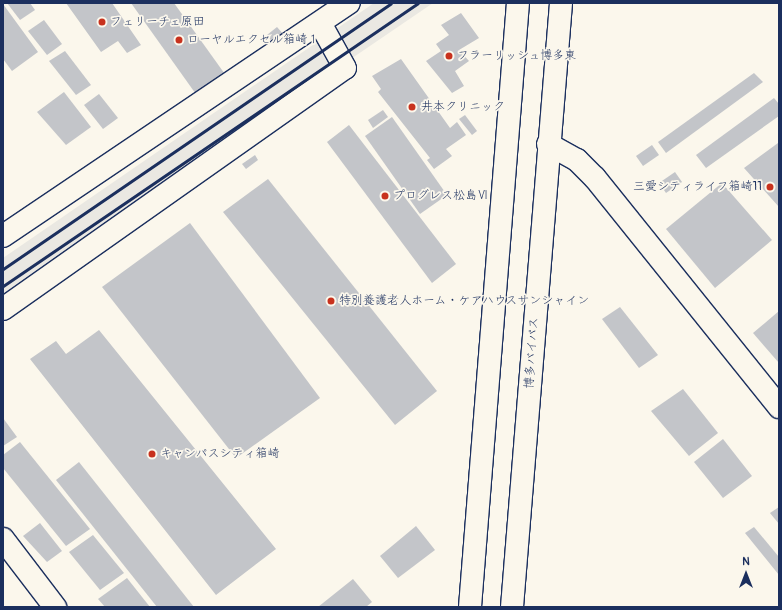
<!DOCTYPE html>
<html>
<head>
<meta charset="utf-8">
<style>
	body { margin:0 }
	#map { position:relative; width:782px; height:610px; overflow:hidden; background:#fbf7ec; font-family:Pangolin,"Klee One",sans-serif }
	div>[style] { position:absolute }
	.built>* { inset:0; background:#eae8e2 }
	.building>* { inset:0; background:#c3c5c9 }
	.roads { filter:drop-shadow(1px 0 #1b2f5e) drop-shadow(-1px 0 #1b2f5e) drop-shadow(0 1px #1b2f5e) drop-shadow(0 -1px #1b2f5e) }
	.minor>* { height:22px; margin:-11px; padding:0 11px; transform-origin:11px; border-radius:11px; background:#fbf7ec }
	.highway>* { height:22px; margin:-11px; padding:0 11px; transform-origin:11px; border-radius:11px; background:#fbf7ec }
	.rail>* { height:3px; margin:-1.5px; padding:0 1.5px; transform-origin:1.5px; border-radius:1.5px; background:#1b2f5e }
	.dots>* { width:11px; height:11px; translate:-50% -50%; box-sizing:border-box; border:2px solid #fbf7ec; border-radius:50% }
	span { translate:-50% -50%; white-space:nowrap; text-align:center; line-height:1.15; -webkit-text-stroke:3.5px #fbf7ec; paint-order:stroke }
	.poi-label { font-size:12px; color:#1b2f5e }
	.left { translate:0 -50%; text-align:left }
	.right { translate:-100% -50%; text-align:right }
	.street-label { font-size:12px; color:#1b2f5e }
	.frame { position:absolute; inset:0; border:4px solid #1b2f5e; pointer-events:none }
	.north { position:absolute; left:726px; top:554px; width:40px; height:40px; -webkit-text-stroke:3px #fbf7ec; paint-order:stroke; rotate:0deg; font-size:11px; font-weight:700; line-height:16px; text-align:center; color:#1b2f5e }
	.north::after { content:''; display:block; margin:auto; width:14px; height:18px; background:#1b2f5e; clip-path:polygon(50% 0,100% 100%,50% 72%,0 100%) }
</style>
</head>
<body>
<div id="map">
	<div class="built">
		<i style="clip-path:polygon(374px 3px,433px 3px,3px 296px,3px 258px)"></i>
	</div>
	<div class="building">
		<i style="clip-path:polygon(7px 3px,30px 3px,35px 10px,20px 20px)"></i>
		<i style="clip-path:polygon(66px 3px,112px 3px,141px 45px,127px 53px,118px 41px,101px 52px)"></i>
		<i style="clip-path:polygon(131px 3px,174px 3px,227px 77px,198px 97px)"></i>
		<i style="clip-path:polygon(3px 4px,38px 52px,12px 71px,3px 59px)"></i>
		<i style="clip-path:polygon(461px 13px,479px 38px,459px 50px,469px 61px,455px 71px,464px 86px,452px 93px,426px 61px,441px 51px,436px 44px,449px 35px,441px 25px)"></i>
		<i style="clip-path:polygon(44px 20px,62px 44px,47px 55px,28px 31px)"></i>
		<i style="clip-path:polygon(277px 27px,284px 35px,273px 43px,267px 35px)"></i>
		<i style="clip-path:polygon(65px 51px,91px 85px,76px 95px,49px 61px)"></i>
		<i style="clip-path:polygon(401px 59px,450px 128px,457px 122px,466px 135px,446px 149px,452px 156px,434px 169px,427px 160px,430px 158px,378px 92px,381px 89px,372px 76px)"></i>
		<i style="clip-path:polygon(754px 73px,763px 82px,666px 153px,658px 142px)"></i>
		<i style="clip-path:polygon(64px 92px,91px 127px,66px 145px,37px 112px)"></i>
		<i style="clip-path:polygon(99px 94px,118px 118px,103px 129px,84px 105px)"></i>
		<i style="clip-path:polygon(774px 98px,779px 104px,779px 116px,706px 168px,696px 155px)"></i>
		<i style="clip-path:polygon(383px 110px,388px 117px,373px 128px,368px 120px)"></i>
		<i style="clip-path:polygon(465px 115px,477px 131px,472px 135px,459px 119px)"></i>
		<i style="clip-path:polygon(392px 117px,447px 195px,420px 214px,365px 136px)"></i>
		<i style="clip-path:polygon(349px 125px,456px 264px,432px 283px,327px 142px)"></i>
		<i style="clip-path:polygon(778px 143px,779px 144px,779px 207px,744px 168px)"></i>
		<i style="clip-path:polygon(652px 145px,659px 155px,643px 166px,636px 156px)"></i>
		<i style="clip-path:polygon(255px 155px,258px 160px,246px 169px,242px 164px)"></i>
		<i style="clip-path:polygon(675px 172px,682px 182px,666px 193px,659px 183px)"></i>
		<i style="clip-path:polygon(268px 179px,437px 391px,395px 425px,223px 212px)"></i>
		<i style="clip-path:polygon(722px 183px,772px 240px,715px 288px,666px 229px)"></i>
		<i style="clip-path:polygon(190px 223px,320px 398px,236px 458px,102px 287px)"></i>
		<i style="clip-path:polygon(620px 307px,658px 355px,639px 368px,602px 319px)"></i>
		<i style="clip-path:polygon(779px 311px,779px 363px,753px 333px)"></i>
		<i style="clip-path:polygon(99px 330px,276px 549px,216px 595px,30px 359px,56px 341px,66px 354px)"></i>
		<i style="clip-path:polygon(683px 389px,718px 433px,689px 456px,651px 411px)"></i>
		<i style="clip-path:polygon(3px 418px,17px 437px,3px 446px)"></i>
		<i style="clip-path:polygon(723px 439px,752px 476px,723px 498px,694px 462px)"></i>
		<i style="clip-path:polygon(20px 442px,90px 529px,66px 546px,3px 468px,3px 455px)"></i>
		<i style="clip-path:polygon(79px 462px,194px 607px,157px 607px,56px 480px)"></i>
		<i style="clip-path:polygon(779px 507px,779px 524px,770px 513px)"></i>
		<i style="clip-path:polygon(40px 523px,62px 551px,47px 562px,23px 536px)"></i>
		<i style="clip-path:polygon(416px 526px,435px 550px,398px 578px,380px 556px)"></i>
		<i style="clip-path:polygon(754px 527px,779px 557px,779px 575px,745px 533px)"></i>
		<i style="clip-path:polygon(93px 535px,124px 573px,100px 590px,69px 552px)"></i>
		<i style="clip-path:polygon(127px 578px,150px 607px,105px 607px,98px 599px)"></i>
		<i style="clip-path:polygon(353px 579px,372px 602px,366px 607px,318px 607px)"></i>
	</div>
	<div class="roads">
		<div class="minor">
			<i style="left:548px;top:144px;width:33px;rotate:29deg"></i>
			<i style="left:577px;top:160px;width:25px;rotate:45deg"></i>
			<i style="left:595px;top:178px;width:294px;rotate:51.2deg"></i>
			<i style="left:3px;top:236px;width:417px;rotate:-34deg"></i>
			<i style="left:3px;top:309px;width:418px;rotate:-35.2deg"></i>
			<i style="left:345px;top:68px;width:51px;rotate:-119.1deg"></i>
			<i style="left:3px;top:539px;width:86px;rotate:52.6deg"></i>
		</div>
		<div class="highway">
			<i style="left:470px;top:607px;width:606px;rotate:-85.46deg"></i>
			<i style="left:512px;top:607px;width:606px;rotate:-85.36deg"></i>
		</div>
	</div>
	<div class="rail">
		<i style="left:3px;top:269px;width:470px;rotate:-34.4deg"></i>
		<i style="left:3px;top:286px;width:502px;rotate:-34.29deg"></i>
	</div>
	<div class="dots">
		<i style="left:102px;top:22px;background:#c8321e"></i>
		<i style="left:179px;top:40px;background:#c8321e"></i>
		<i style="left:449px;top:56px;background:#c8321e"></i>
		<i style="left:412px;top:107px;background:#c8321e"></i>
		<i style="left:770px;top:187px;background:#c8321e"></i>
		<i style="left:385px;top:196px;background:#c8321e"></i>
		<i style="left:331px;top:301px;background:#c8321e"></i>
		<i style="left:152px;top:454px;background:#c8321e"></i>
	</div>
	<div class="poi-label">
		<span class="left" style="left:110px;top:22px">フェリーチェ原田</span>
		<span class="left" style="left:187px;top:40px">ローヤルエクセル箱崎１</span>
		<span class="left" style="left:457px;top:56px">フラーリッシュ博多東</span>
		<span class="left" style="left:421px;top:107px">井本クリニック</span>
		<span class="right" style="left:762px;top:187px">三愛シティライフ箱崎11</span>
		<span class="left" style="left:393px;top:196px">プログレス松島Ⅵ</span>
		<span class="left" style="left:339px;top:301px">特別養護老人ホーム・ケアハウスサンシャイン</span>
		<span class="left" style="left:160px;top:454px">キャンパスシティ箱崎</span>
	</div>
	<div class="street-label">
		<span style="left:532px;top:353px;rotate:-86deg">博多バイパス</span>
	</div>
	<div class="frame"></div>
	<div class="north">N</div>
</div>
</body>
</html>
